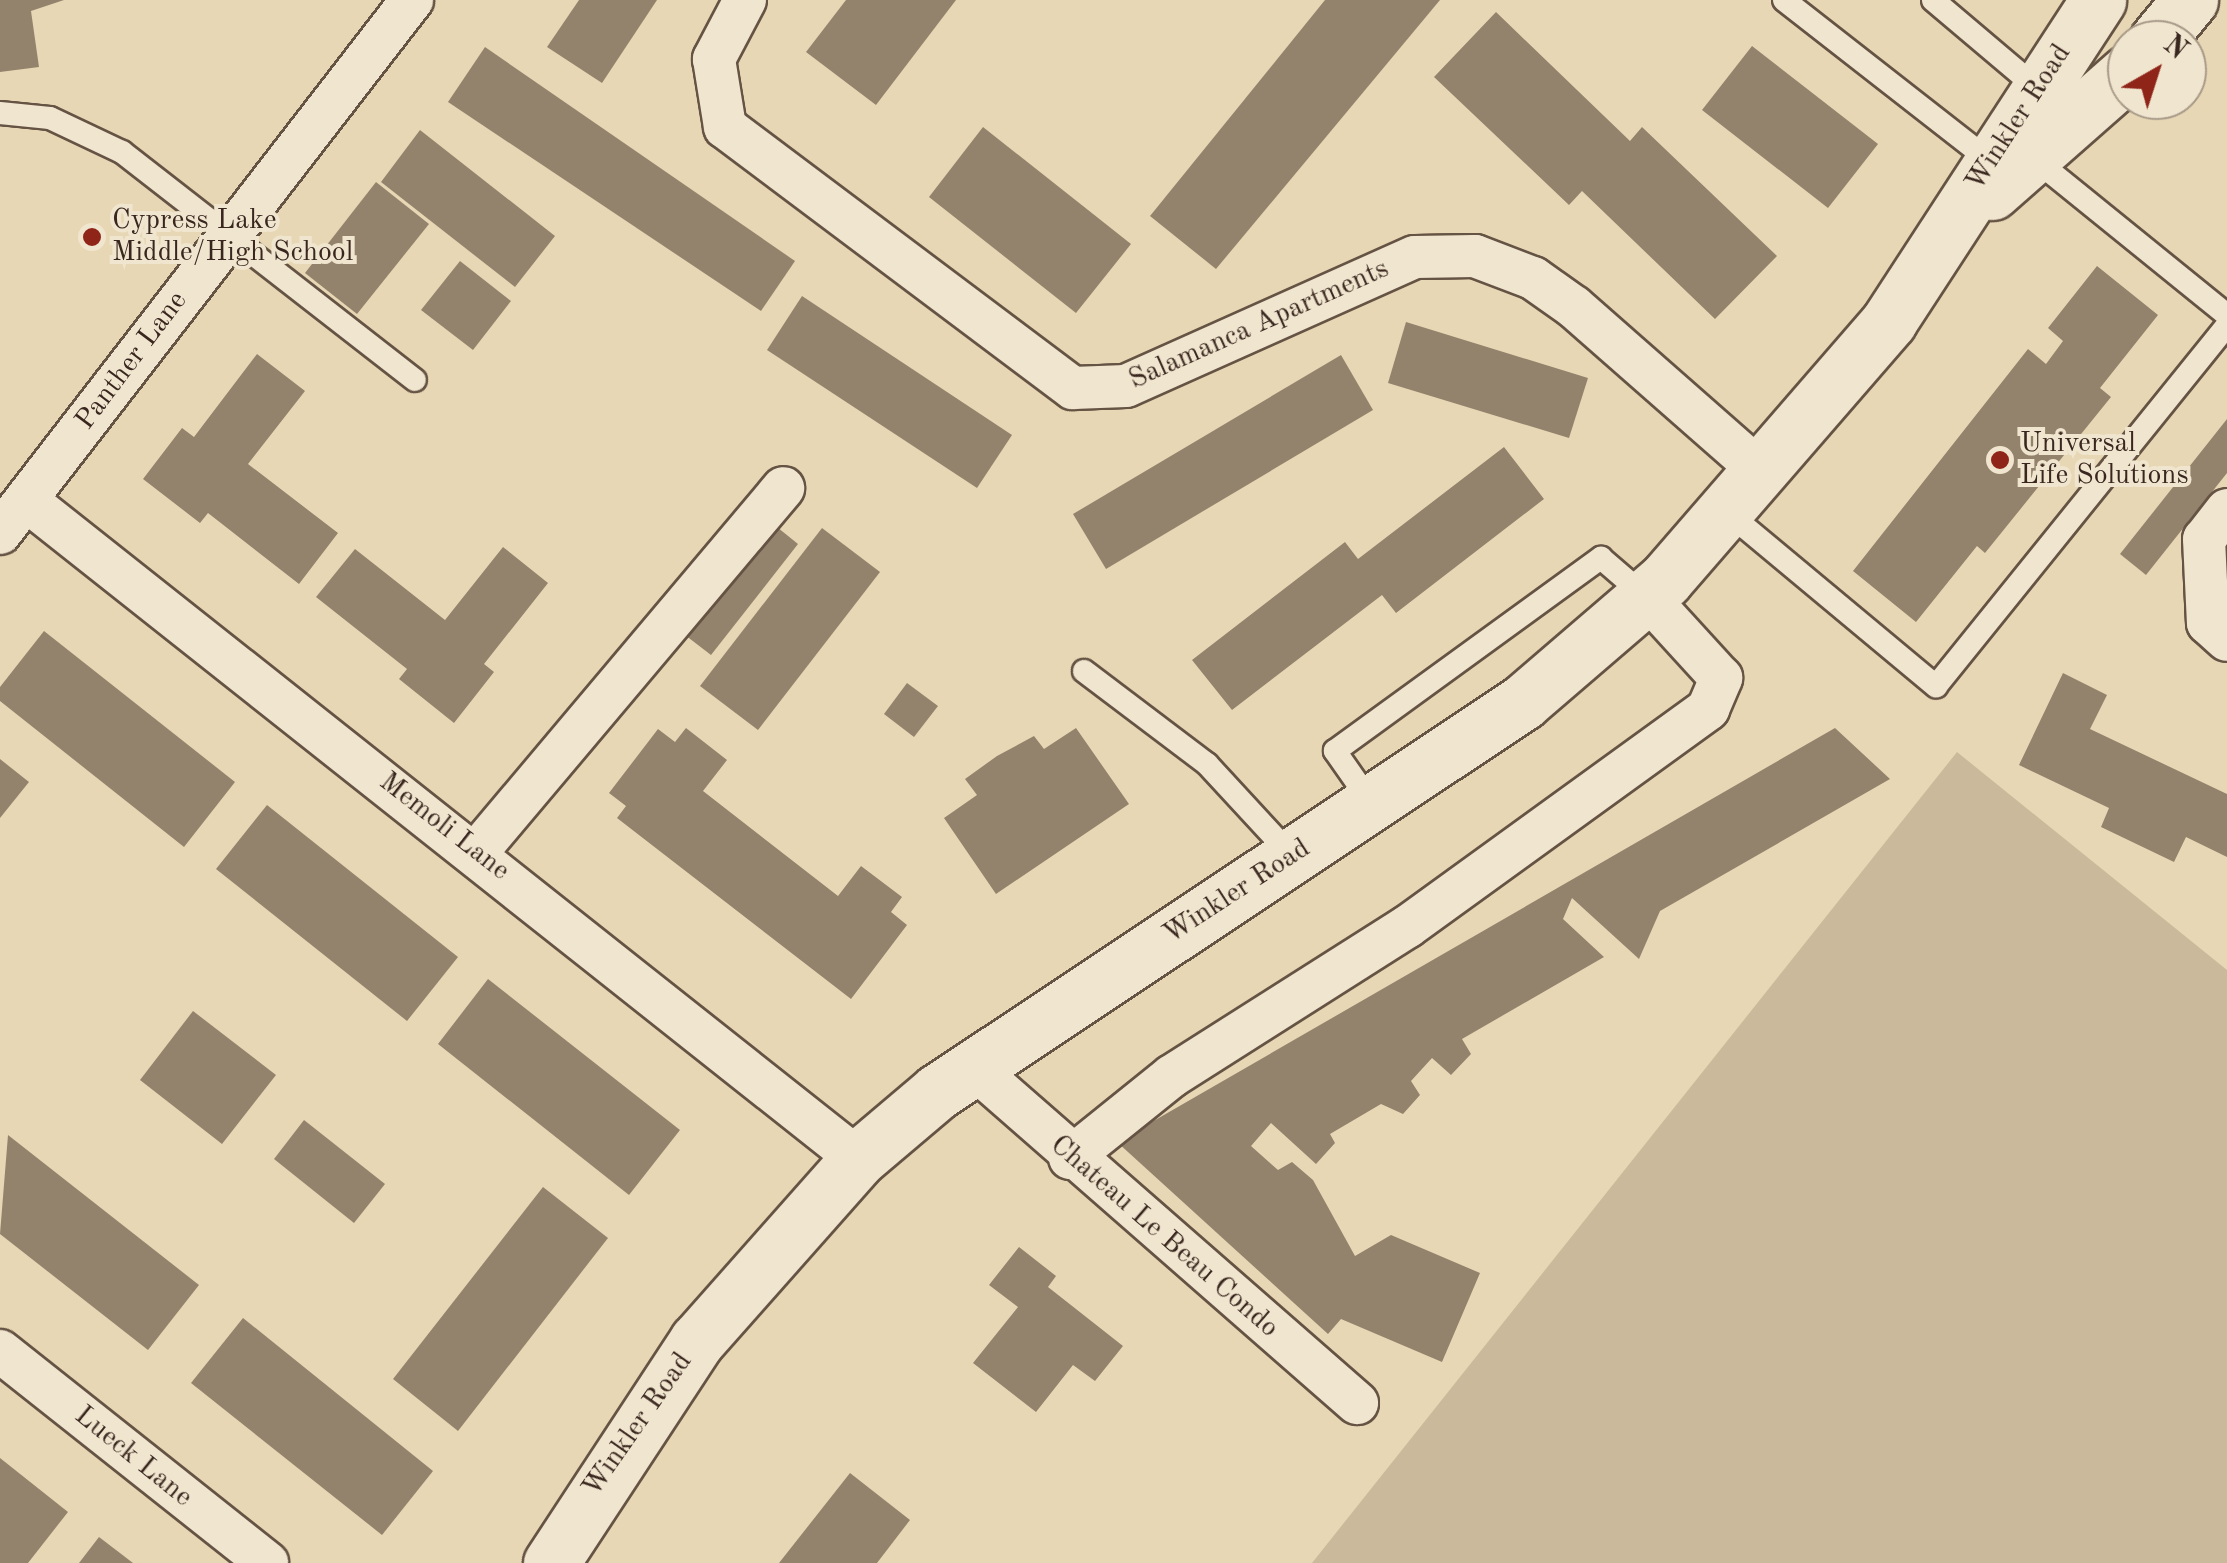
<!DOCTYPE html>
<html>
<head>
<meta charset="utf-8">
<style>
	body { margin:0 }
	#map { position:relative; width:2227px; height:1563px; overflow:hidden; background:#e8d7b4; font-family:"Old Standard TT",serif }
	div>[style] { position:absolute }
	.green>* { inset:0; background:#cab99b }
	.building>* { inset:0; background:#94836c }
	.roads { filter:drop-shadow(2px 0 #655344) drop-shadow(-2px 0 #655344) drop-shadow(0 2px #655344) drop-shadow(0 -2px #655344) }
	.service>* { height:22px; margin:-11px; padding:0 11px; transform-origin:11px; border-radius:11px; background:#f0e5ce }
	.minor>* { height:42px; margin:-21px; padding:0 21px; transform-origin:21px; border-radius:21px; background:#f0e5ce }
	.tertiary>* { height:55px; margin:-27.5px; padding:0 27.5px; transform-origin:27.5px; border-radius:27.5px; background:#f0e5ce }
	.dots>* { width:28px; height:28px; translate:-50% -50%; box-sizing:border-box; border:5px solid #f0e5ce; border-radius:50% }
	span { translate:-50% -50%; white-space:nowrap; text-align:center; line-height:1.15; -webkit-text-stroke:8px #f0e5ce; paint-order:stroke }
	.street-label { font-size:28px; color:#39271f }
	.poi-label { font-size:28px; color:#39271f }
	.left { translate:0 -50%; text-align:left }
	.north { position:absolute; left:2107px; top:20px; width:100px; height:100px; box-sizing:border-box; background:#f0e5ce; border:2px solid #a79988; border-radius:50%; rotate:39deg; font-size:28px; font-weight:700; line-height:40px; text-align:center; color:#39271f }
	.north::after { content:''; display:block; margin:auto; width:35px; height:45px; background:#8f2418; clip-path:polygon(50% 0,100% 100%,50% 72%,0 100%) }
</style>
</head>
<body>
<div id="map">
	<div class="green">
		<i style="clip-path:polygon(1957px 752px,2227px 970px,2227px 1563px,1312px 1563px)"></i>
	</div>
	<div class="building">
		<i style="clip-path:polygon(0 0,64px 0,31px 11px,39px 67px,0 72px)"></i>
		<i style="clip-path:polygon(579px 0,657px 0,602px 83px,547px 47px)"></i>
		<i style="clip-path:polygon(846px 0,956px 0,876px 105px,806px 52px)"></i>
		<i style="clip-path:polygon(1325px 0,1440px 0,1216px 269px,1150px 216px)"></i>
		<i style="clip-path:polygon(1496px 12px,1630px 141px,1642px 127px,1777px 256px,1715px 319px,1582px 191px,1569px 205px,1434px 77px)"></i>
		<i style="clip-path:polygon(1752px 46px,1878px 144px,1828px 208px,1702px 110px)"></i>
		<i style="clip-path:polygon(485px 47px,795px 261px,761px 311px,448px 102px)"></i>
		<i style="clip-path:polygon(983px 127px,1131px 244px,1076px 313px,929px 197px)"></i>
		<i style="clip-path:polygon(420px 130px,555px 236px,515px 287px,381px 182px)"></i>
		<i style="clip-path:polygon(376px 182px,429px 224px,357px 314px,305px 273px)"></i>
		<i style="clip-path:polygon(460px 261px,511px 301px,473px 350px,421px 310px)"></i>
		<i style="clip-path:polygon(2097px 266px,2158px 315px,2100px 388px,2111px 397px,1985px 553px,1977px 546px,1916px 622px,1853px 571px,2028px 349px,2046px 364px,2063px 341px,2048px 328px)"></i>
		<i style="clip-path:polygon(802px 296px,1012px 435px,977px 488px,767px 350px)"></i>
		<i style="clip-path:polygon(1406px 322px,1588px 378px,1569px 438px,1388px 383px)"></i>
		<i style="clip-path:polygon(257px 354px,305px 391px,248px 464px,338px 533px,299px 584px,208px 513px,200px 523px,143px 479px,182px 428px,194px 437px)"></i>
		<i style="clip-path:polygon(1341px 355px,1373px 410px,1106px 569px,1073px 514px)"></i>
		<i style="clip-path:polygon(2227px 419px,2227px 473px,2146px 575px,2120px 554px)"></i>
		<i style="clip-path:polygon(1504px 447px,1544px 499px,1396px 613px,1382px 595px,1232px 710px,1192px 660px,1345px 542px,1358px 559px)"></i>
		<i style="clip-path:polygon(772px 523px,798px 544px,711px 655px,685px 635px)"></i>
		<i style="clip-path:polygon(822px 528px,880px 572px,758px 730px,700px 686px)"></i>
		<i style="clip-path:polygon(503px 547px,548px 583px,484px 664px,494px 672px,454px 723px,399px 679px,407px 669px,316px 597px,355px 549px,445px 620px)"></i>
		<i style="clip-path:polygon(44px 631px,235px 782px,184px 847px,0 701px,0 687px)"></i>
		<i style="clip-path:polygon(2063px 673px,2107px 695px,2090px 729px,2227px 794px,2227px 857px,2186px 837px,2174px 862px,2101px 827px,2109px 808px,2019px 765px)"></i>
		<i style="clip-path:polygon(907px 683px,938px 706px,914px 737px,884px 714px)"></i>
		<i style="clip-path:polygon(686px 728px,727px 760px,703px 791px,838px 896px,861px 866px,902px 897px,891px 912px,907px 925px,851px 999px,617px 818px,626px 806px,609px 793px,658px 729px,675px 742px)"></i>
		<i style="clip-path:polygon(1076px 728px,1129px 804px,996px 894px,944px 818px,977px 795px,965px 779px,997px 756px,1034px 736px,1044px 749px)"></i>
		<i style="clip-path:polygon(1835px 728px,1890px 779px,1660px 911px,1639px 959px,1572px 898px,1563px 919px,1604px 957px,1462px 1039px,1471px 1054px,1451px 1075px,1432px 1058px,1411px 1081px,1420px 1095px,1403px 1114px,1381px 1104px,1330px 1134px,1335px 1143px,1316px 1164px,1271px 1123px,1251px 1146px,1278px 1170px,1292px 1162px,1313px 1180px,1355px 1256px,1391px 1235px,1480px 1273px,1442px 1362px,1341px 1319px,1328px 1334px,1117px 1142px)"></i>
		<i style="clip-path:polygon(0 759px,29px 782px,0 818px)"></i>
		<i style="clip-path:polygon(267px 805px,458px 957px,407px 1021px,216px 869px)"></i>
		<i style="clip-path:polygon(488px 979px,680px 1130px,629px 1195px,438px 1044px)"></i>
		<i style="clip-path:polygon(193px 1011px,276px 1075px,222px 1144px,140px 1080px)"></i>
		<i style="clip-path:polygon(304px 1120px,385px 1184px,354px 1223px,274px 1159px)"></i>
		<i style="clip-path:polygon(8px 1135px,199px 1285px,148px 1350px,0 1234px)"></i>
		<i style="clip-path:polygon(543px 1187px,608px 1238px,458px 1431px,393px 1379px)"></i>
		<i style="clip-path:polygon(1019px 1247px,1056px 1276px,1048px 1287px,1123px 1346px,1095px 1381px,1073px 1365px,1036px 1412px,973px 1363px,1018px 1307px,989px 1285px)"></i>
		<i style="clip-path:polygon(243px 1318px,433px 1471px,382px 1535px,191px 1383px)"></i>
		<i style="clip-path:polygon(0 1458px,68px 1512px,28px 1563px,0 1563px)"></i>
		<i style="clip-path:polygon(850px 1473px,910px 1520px,877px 1563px,779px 1563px)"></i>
		<i style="clip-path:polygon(99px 1537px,133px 1563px,79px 1563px)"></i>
	</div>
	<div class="roads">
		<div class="service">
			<i style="left:1784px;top:0;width:261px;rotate:38deg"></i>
			<i style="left:1933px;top:0;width:136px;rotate:40.2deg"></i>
			<i style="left:0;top:113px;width:50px;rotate:5.7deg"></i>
			<i style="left:50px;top:118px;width:80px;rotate:25.3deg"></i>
			<i style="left:122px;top:152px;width:371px;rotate:37.9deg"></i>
			<i style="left:2032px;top:157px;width:251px;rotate:39deg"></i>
			<i style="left:1728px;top:513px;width:271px;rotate:39.8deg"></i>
			<i style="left:1936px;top:686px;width:464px;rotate:-51.1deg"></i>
			<i style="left:1084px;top:671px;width:154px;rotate:37.1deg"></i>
			<i style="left:1207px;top:764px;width:125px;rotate:47.3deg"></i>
			<i style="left:1372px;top:804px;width:65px;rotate:-124.9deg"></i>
			<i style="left:1335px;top:751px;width:329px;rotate:-36deg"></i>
			<i style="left:1601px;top:558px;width:58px;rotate:40.8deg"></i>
		</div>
		<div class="minor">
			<i style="left:745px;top:0;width:67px;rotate:117.7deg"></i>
			<i style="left:714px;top:59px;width:69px;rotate:80.8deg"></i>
			<i style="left:725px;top:127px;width:435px;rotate:36.9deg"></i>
			<i style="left:1073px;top:388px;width:53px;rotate:-2.2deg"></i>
			<i style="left:1126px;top:386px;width:316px;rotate:-24.1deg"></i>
			<i style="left:1415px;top:257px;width:60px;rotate:-1deg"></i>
			<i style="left:1475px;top:256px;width:62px;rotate:20.8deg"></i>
			<i style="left:1533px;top:278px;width:50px;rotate:35.3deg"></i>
			<i style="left:1574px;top:307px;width:252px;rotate:41.3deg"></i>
			<i style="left:26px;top:500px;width:1061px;rotate:38.38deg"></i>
			<i style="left:2227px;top:510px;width:37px;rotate:128deg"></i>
			<i style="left:2204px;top:539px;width:84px;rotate:87.3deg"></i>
			<i style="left:2208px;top:623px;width:25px;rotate:42deg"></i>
			<i style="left:0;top:533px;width:674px;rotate:-52.3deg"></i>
			<i style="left:476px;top:853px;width:477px;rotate:-49.9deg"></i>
			<i style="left:974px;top:1068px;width:509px;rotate:41.18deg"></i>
			<i style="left:1070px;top:1158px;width:131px;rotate:-38.8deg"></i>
			<i style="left:1172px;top:1076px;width:278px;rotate:-32.4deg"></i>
			<i style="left:1407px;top:927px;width:372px;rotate:-35.9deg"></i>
			<i style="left:1708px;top:709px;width:34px;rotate:-67deg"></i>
			<i style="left:1721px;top:678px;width:110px;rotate:-132.4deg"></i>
			<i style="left:0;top:1351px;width:341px;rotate:38.4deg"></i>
		</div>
		<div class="tertiary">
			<i style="left:2157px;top:40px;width:52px;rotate:-50.5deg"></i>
			<i style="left:1992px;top:192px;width:180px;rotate:-41.4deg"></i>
			<i style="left:551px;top:1563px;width:266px;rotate:-56.7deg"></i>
			<i style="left:697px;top:1341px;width:243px;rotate:-48.5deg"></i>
			<i style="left:858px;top:1159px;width:104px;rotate:-40.3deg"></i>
			<i style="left:937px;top:1092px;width:704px;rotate:-33.64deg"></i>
			<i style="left:1523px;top:702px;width:187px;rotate:-40.7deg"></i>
			<i style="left:1665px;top:580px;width:342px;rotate:-49.1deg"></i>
			<i style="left:1889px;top:321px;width:383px;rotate:-56.9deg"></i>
		</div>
	</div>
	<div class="dots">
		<i style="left:92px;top:237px;background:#8f2418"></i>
		<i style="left:2000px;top:460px;background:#8f2418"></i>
	</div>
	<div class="street-label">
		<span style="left:2019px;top:118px;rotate:-57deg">Winkler Road</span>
		<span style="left:1259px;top:325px;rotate:-24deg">Salamanca Apartments</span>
		<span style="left:132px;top:361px;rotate:-53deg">Panther Lane</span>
		<span style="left:444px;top:827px;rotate:38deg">Memoli Lane</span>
		<span style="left:1237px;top:892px;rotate:-33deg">Winkler Road</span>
		<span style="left:1164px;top:1237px;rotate:41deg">Chateau Le Beau Condo</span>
		<span style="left:638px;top:1425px;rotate:-55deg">Winkler Road</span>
		<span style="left:133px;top:1457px;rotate:39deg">Lueck Lane</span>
	</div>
	<div class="poi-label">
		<span class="left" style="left:112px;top:237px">Cypress Lake<br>Middle/High School</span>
		<span class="left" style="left:2020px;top:460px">Universal<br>Life Solutions</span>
	</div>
	<div class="north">N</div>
</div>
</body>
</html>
